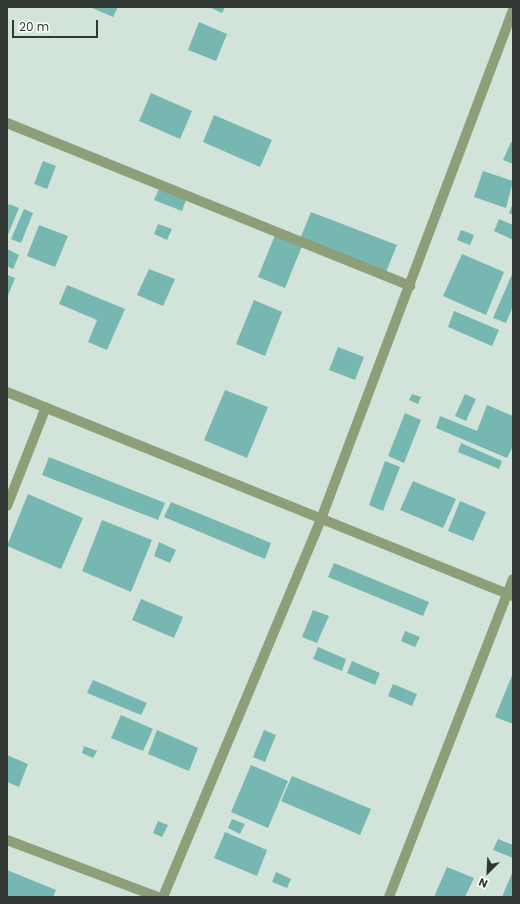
<!DOCTYPE html>
<html>
<head>
<meta charset="utf-8">
<style>
	body { margin:0 }
	#map { position:relative; width:520px; height:904px; overflow:hidden; background:#d2e4d9; font-family:Poppins,sans-serif }
	div>[style] { position:absolute }
	.building>* { inset:0; background:#77b7b1 }
	.minor>* { height:10px; margin:-5px; padding:0 5px; transform-origin:5px; border-radius:5px; background:#8e9e78 }
	span { translate:-50% -50%; white-space:nowrap; text-align:center; line-height:1.15; -webkit-text-stroke:3px #fff; paint-order:stroke }
	.frame { position:absolute; inset:0; border:8px solid #323934; pointer-events:none }
	.north { position:absolute; left:468px; top:852px; width:40px; height:40px; -webkit-text-stroke:3px #fff; paint-order:stroke; rotate:204deg; font-size:11px; font-weight:700; line-height:16px; text-align:center; color:#323934 }
	.north::after { content:''; display:block; margin:auto; width:14px; height:18px; background:#323934; clip-path:polygon(50% 0,100% 100%,50% 72%,0 100%) }
	.scale { position:absolute; left:12px; top:20px; width:86px; height:18px; box-sizing:border-box; border:2px solid #323934; border-top:0; padding-left:5px; font-size:12px; line-height:14px; white-space:nowrap; color:#323934; -webkit-text-stroke:3px #fff; paint-order:stroke }
</style>
</head>
<body>
<div id="map">
	<div class="building">
		<i style="clip-path:polygon(90px 7px,118px 7px,113px 17px)"></i>
		<i style="clip-path:polygon(209px 7px,225px 7px,222px 13px)"></i>
		<i style="clip-path:polygon(199px 22px,227px 34px,216px 61px,188px 50px)"></i>
		<i style="clip-path:polygon(151px 93px,192px 111px,180px 139px,139px 121px)"></i>
		<i style="clip-path:polygon(214px 115px,272px 140px,260px 167px,203px 142px)"></i>
		<i style="clip-path:polygon(511px 142px,513px 142px,513px 164px,503px 160px)"></i>
		<i style="clip-path:polygon(43px 161px,56px 166px,47px 189px,34px 184px)"></i>
		<i style="clip-path:polygon(483px 171px,513px 181px,506px 208px,474px 197px)"></i>
		<i style="clip-path:polygon(159px 189px,186px 200px,182px 211px,154px 200px)"></i>
		<i style="clip-path:polygon(513px 203px,513px 215px,509px 213px)"></i>
		<i style="clip-path:polygon(9px 204px,19px 208px,7px 237px,7px 208px)"></i>
		<i style="clip-path:polygon(24px 209px,33px 213px,21px 243px,11px 239px)"></i>
		<i style="clip-path:polygon(311px 212px,397px 245px,386px 272px,300px 239px)"></i>
		<i style="clip-path:polygon(499px 219px,513px 225px,513px 240px,494px 231px)"></i>
		<i style="clip-path:polygon(158px 224px,172px 229px,167px 240px,154px 234px)"></i>
		<i style="clip-path:polygon(39px 225px,68px 236px,55px 267px,27px 256px)"></i>
		<i style="clip-path:polygon(461px 230px,474px 235px,470px 245px,457px 240px)"></i>
		<i style="clip-path:polygon(275px 235px,302px 246px,285px 288px,258px 277px)"></i>
		<i style="clip-path:polygon(7px 249px,19px 255px,13px 269px,7px 266px)"></i>
		<i style="clip-path:polygon(462px 254px,504px 272px,486px 315px,443px 296px)"></i>
		<i style="clip-path:polygon(149px 269px,175px 279px,163px 306px,137px 295px)"></i>
		<i style="clip-path:polygon(513px 272px,513px 306px,506px 323px,493px 318px)"></i>
		<i style="clip-path:polygon(7px 275px,15px 278px,7px 298px)"></i>
		<i style="clip-path:polygon(67px 285px,125px 309px,107px 350px,88px 342px,97px 320px,59px 304px)"></i>
		<i style="clip-path:polygon(254px 300px,282px 312px,265px 356px,236px 344px)"></i>
		<i style="clip-path:polygon(454px 311px,499px 330px,492px 346px,448px 327px)"></i>
		<i style="clip-path:polygon(338px 347px,364px 357px,355px 380px,329px 370px)"></i>
		<i style="clip-path:polygon(225px 390px,268px 407px,247px 458px,204px 440px)"></i>
		<i style="clip-path:polygon(412px 394px,421px 397px,418px 404px,409px 400px)"></i>
		<i style="clip-path:polygon(465px 394px,476px 399px,466px 421px,455px 416px)"></i>
		<i style="clip-path:polygon(487px 405px,513px 416px,513px 446px,507px 458px,436px 428px,440px 416px,477px 431px)"></i>
		<i style="clip-path:polygon(405px 413px,421px 420px,404px 463px,388px 456px)"></i>
		<i style="clip-path:polygon(461px 443px,502px 461px,499px 469px,458px 452px)"></i>
		<i style="clip-path:polygon(49px 457px,165px 503px,158px 520px,42px 475px)"></i>
		<i style="clip-path:polygon(385px 461px,400px 467px,383px 511px,369px 505px)"></i>
		<i style="clip-path:polygon(413px 481px,456px 499px,443px 528px,400px 510px)"></i>
		<i style="clip-path:polygon(28px 494px,83px 518px,61px 569px,7px 546px)"></i>
		<i style="clip-path:polygon(460px 501px,486px 512px,473px 541px,448px 531px)"></i>
		<i style="clip-path:polygon(171px 502px,271px 543px,265px 559px,164px 517px)"></i>
		<i style="clip-path:polygon(102px 520px,152px 540px,131px 592px,82px 571px)"></i>
		<i style="clip-path:polygon(159px 542px,176px 550px,170px 563px,154px 556px)"></i>
		<i style="clip-path:polygon(334px 563px,429px 602px,423px 616px,328px 577px)"></i>
		<i style="clip-path:polygon(141px 599px,183px 617px,174px 638px,132px 620px)"></i>
		<i style="clip-path:polygon(313px 610px,329px 616px,317px 643px,302px 637px)"></i>
		<i style="clip-path:polygon(405px 631px,420px 637px,415px 647px,401px 641px)"></i>
		<i style="clip-path:polygon(318px 647px,346px 659px,342px 671px,313px 659px)"></i>
		<i style="clip-path:polygon(352px 661px,380px 673px,375px 685px,347px 673px)"></i>
		<i style="clip-path:polygon(513px 673px,513px 724px,495px 717px)"></i>
		<i style="clip-path:polygon(93px 680px,147px 703px,141px 715px,87px 693px)"></i>
		<i style="clip-path:polygon(393px 684px,417px 694px,412px 706px,388px 696px)"></i>
		<i style="clip-path:polygon(121px 715px,153px 729px,143px 751px,111px 738px)"></i>
		<i style="clip-path:polygon(157px 730px,198px 748px,189px 771px,148px 754px)"></i>
		<i style="clip-path:polygon(264px 730px,276px 735px,265px 762px,253px 757px)"></i>
		<i style="clip-path:polygon(84px 746px,97px 751px,93px 758px,82px 753px)"></i>
		<i style="clip-path:polygon(7px 755px,28px 764px,19px 787px,7px 782px)"></i>
		<i style="clip-path:polygon(251px 765px,288px 781px,268px 828px,231px 812px)"></i>
		<i style="clip-path:polygon(292px 776px,371px 809px,360px 835px,281px 801px)"></i>
		<i style="clip-path:polygon(232px 819px,245px 824px,240px 834px,228px 828px)"></i>
		<i style="clip-path:polygon(158px 821px,168px 825px,162px 837px,153px 833px)"></i>
		<i style="clip-path:polygon(225px 832px,267px 850px,257px 876px,214px 858px)"></i>
		<i style="clip-path:polygon(498px 839px,513px 845px,513px 858px,493px 850px)"></i>
		<i style="clip-path:polygon(447px 867px,474px 878px,465px 897px,434px 897px)"></i>
		<i style="clip-path:polygon(7px 870px,56px 890px,53px 897px,7px 897px)"></i>
		<i style="clip-path:polygon(513px 871px,513px 897px,502px 897px)"></i>
		<i style="clip-path:polygon(276px 872px,291px 879px,287px 888px,272px 882px)"></i>
	</div>
	<div class="minor">
		<i style="left:7px;top:123px;width:435px;rotate:22deg"></i>
		<i style="left:7px;top:392px;width:546px;rotate:21.96deg"></i>
		<i style="left:7px;top:506px;width:106px;rotate:-68.5deg"></i>
		<i style="left:7px;top:840px;width:161px;rotate:20.7deg"></i>
		<i style="left:163px;top:897px;width:410px;rotate:-67.3deg"></i>
		<i style="left:321px;top:519px;width:544px;rotate:-69.33deg"></i>
		<i style="left:389px;top:897px;width:341px;rotate:-68.7deg"></i>
	</div>
	<div class="frame"></div>
	<div class="north">N</div>
	<div class="scale">20 m</div>
</div>
</body>
</html>
